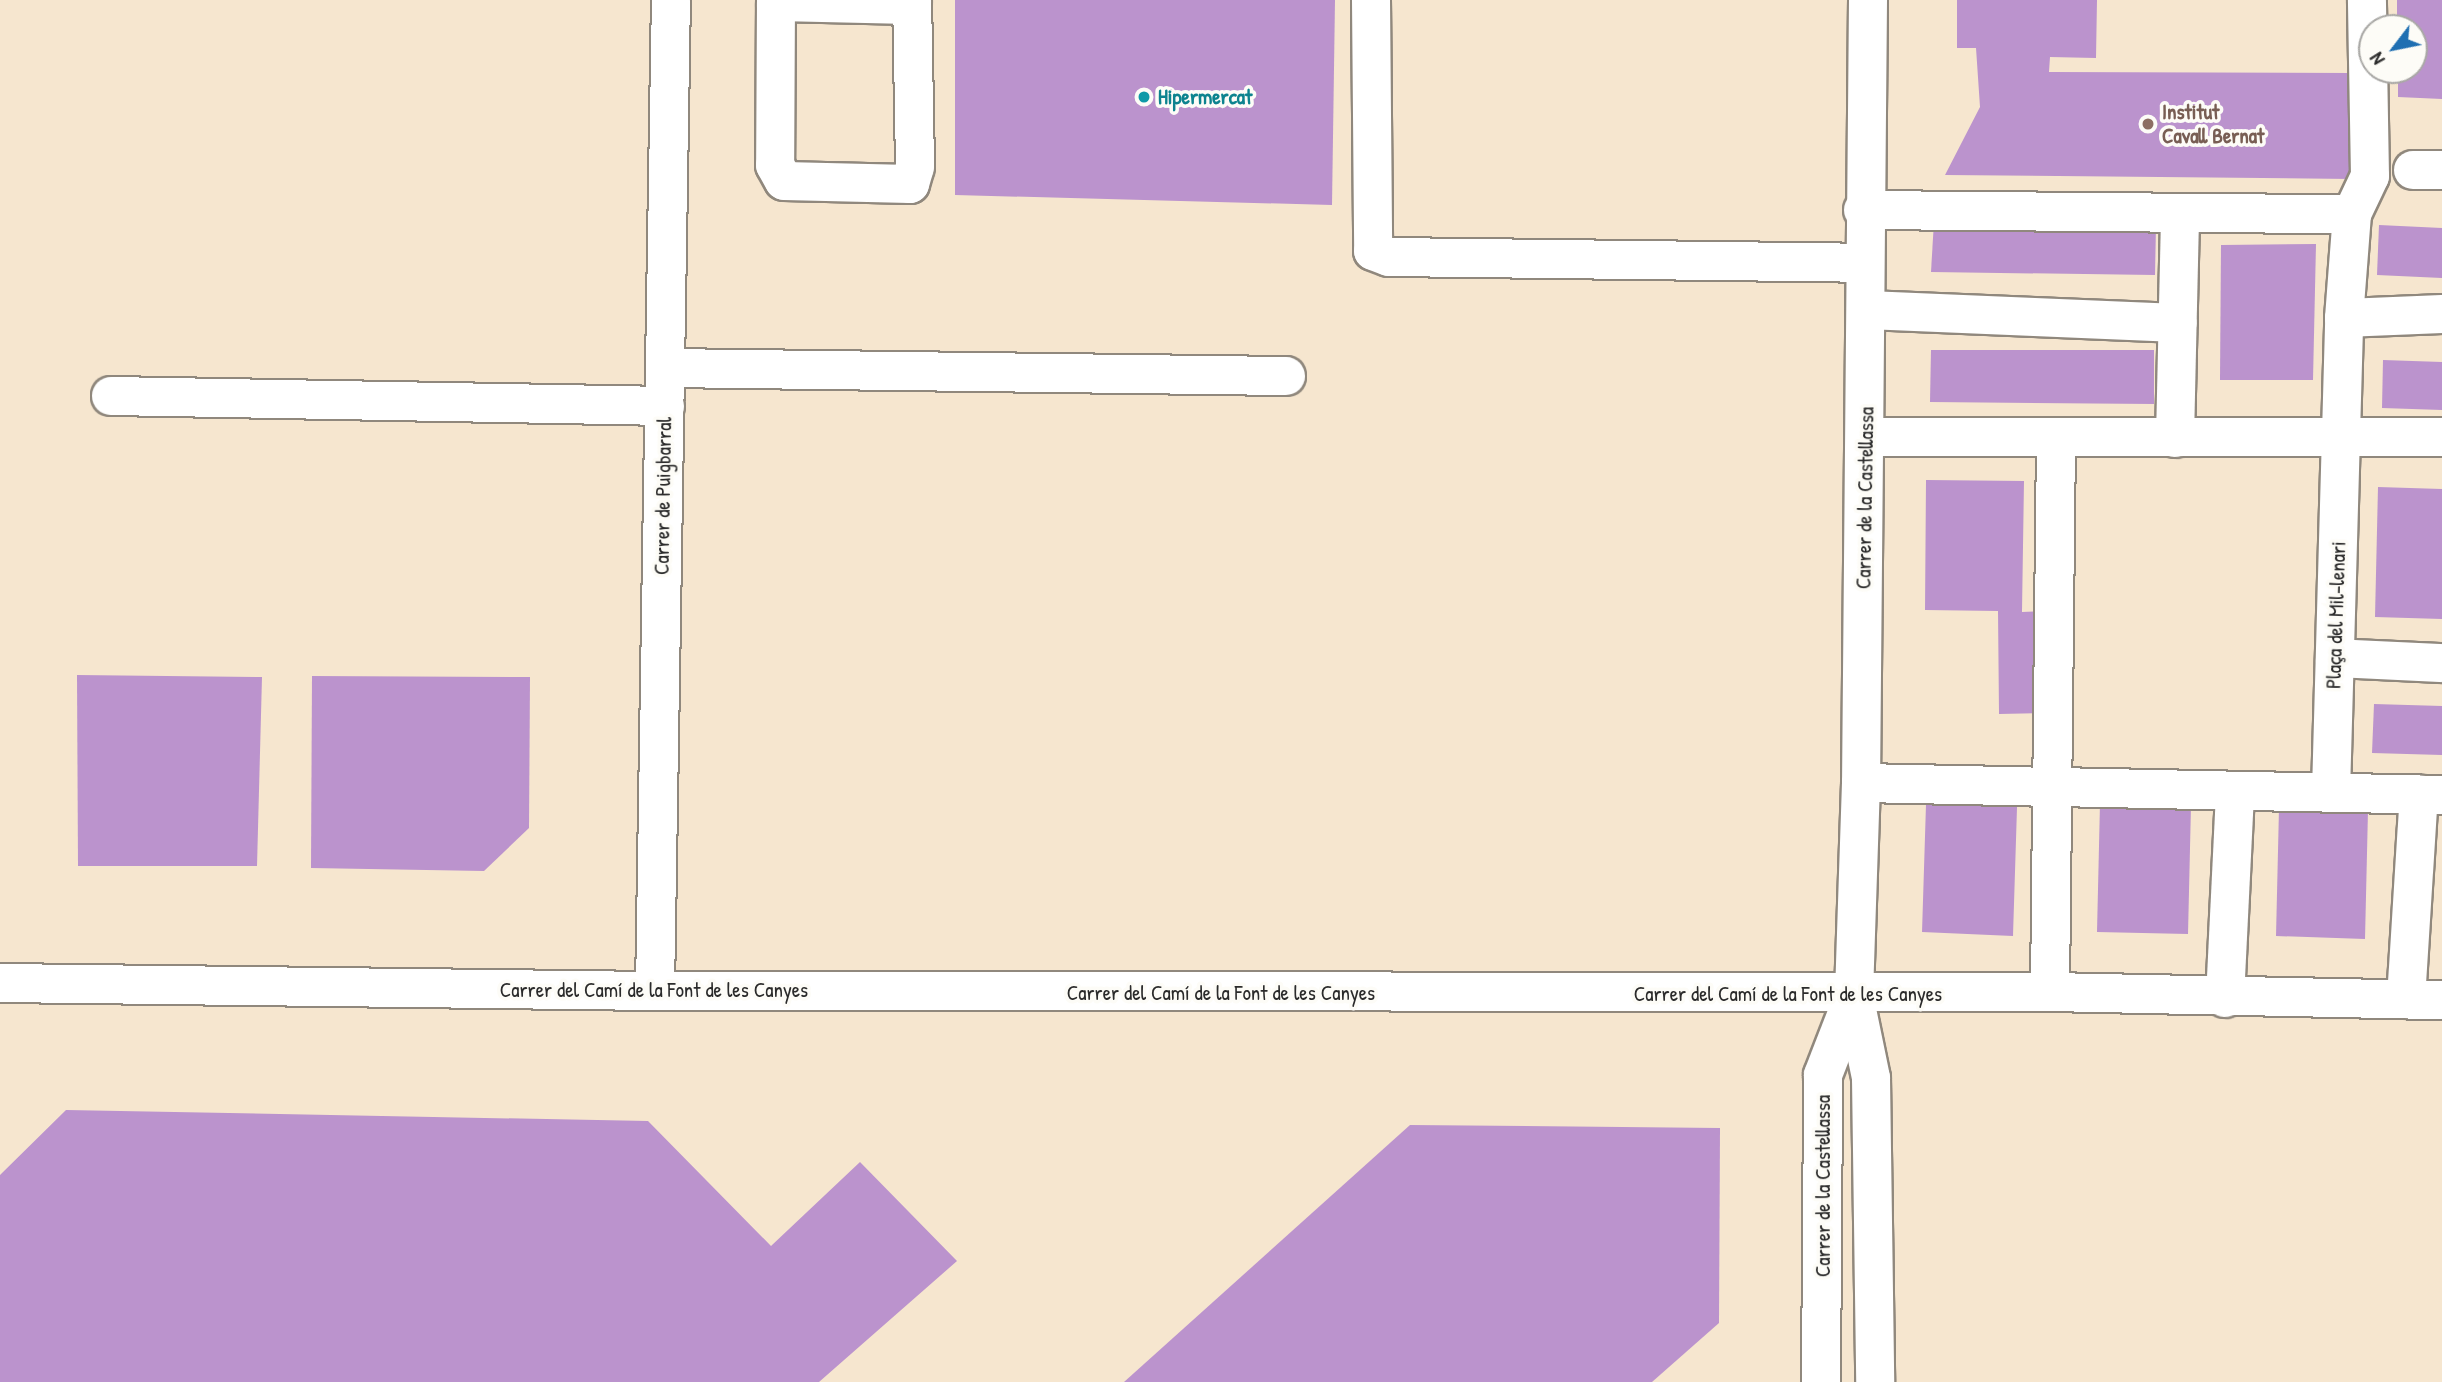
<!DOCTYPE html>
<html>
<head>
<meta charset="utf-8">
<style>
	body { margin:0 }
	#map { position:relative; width:2442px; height:1382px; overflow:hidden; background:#f6e6cf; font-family:"Patrick Hand",sans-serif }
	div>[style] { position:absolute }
	.building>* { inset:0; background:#bb93cd }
	.roads { filter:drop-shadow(2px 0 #90887d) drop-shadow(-2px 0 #90887d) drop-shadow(0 2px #90887d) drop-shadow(0 -2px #90887d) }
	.minor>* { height:38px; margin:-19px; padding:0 19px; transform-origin:19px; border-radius:19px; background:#fff }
	.dots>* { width:19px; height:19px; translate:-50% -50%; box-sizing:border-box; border:4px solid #fdfcf7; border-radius:50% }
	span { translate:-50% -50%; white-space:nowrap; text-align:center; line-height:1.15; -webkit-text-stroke:7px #fdfcf7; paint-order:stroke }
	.culture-label { font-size:21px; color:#0d838f; font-weight:700 }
	.left { translate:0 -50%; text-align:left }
	.education-label { font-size:21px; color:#785e54; font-weight:700 }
	.street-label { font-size:21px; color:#2b2b2b }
	.north { position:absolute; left:2358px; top:14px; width:70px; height:70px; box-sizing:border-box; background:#fdfcf7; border:2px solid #a9a8a5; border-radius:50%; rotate:238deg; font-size:19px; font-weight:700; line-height:28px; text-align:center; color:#2b2b2b }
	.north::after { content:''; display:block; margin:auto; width:24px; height:32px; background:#1f6fb2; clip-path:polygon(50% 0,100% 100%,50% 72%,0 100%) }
</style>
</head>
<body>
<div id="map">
	<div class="building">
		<i style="clip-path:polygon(955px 0,1335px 0,1332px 205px,955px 195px)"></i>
		<i style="clip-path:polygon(1957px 0,2097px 0,2096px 58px,2050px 57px,2049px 72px,2351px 73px,2352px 179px,1945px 175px,1980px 107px,1976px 48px,1957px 48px)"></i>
		<i style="clip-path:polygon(2397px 0,2442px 0,2442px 99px,2398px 97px,2398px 70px,2414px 70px,2414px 28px,2397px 28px)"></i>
		<i style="clip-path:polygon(1934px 221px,2156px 225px,2155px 275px,1931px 272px)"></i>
		<i style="clip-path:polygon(2379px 225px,2442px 228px,2442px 278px,2377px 275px)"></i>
		<i style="clip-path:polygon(2316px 244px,2313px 380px,2220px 380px,2221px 245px)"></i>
		<i style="clip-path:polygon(1931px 350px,2154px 350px,2154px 404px,1930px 402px)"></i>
		<i style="clip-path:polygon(2383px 360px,2442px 362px,2442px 410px,2382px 408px)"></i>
		<i style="clip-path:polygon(1926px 480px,2024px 481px,2022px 612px,2045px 611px,2043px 713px,1999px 714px,1998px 611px,1925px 610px)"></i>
		<i style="clip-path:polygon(2378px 487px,2442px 489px,2442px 619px,2375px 617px)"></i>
		<i style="clip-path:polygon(77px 675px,262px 677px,257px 866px,78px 866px)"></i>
		<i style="clip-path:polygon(312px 676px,530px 677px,529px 828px,484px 871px,311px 868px)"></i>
		<i style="clip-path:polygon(2374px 704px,2442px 706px,2442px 755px,2372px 753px)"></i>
		<i style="clip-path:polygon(2100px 803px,2191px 805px,2188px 934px,2097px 932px)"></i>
		<i style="clip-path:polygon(1926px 804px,2017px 807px,2013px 936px,1922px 932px)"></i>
		<i style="clip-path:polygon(2279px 808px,2368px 810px,2365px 939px,2276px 936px)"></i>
		<i style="clip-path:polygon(66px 1110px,648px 1121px,771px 1246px,860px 1162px,957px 1261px,819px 1382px,0 1382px,0 1175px)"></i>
		<i style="clip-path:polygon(1410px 1125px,1720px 1128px,1719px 1323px,1652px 1382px,1124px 1382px)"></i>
	</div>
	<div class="roads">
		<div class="minor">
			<i style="left:776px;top:0;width:165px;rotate:90.3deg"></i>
			<i style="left:775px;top:165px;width:18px;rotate:61deg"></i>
			<i style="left:784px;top:181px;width:126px;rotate:1.4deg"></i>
			<i style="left:910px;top:184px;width:18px;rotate:-74deg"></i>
			<i style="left:915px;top:167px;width:167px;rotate:-91deg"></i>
			<i style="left:1371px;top:0;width:251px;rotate:89.5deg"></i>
			<i style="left:1373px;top:251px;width:17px;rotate:21deg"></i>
			<i style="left:1389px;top:257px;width:476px;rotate:0.7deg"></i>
			<i style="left:1868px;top:0;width:783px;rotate:90.51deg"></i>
			<i style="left:1861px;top:783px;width:212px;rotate:91.9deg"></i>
			<i style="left:1854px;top:995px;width:85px;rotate:78.4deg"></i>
			<i style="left:1871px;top:1078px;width:304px;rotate:89.2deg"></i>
			<i style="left:776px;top:2px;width:136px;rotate:1.3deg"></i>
			<i style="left:2413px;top:170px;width:29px"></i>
			<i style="left:1863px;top:210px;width:489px;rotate:0.5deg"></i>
			<i style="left:1867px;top:310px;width:311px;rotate:2.4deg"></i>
			<i style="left:2344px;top:318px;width:98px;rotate:-2.3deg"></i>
			<i style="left:666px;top:368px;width:620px;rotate:0.74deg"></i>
			<i style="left:111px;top:396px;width:554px;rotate:1.03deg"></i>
			<i style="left:1865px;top:437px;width:577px"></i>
			<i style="left:2175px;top:438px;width:223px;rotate:-88.7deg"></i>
			<i style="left:2335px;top:658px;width:107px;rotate:2.7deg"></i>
			<i style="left:1861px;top:783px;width:581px;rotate:1.18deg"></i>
			<i style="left:2331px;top:792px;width:474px;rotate:-88.4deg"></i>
			<i style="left:2344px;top:318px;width:104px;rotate:-85.6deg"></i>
			<i style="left:2352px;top:214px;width:42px;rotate:-64.7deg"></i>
			<i style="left:2370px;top:176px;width:176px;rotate:-91deg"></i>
			<i style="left:0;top:983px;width:655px;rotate:0.7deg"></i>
			<i style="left:655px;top:991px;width:1395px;rotate:0.04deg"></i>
			<i style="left:2050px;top:992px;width:392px;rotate:1.2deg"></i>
			<i style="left:655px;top:991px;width:991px;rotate:-89.08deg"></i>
			<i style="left:2050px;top:992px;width:554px;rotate:-89.38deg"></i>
			<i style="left:2225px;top:998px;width:207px;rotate:-87.2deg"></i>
			<i style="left:2406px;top:999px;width:205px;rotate:-86.4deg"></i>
			<i style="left:1821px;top:1382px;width:307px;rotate:-89.6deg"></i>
			<i style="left:1823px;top:1075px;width:86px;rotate:-68.8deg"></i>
		</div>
	</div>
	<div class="dots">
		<i style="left:1144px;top:97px;background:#0f9aa8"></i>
		<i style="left:2148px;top:124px;background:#8d6e63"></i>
	</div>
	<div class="culture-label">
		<span class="left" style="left:1158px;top:97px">Hipermercat</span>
	</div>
	<div class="education-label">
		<span class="left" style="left:2162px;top:124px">Institut<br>Cavall Bernat</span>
	</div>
	<div class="street-label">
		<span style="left:663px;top:496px;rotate:-89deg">Carrer de Puigbarral</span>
		<span style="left:1865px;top:498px;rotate:-89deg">Carrer de la Castellassa</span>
		<span style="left:2336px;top:615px;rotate:-88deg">Plaça del Mil-lenari</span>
		<span style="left:654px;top:990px">Carrer del Camí de la Font de les Canyes</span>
		<span style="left:1221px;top:993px">Carrer del Camí de la Font de les Canyes</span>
		<span style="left:1788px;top:994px">Carrer del Camí de la Font de les Canyes</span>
		<span style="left:1823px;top:1186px;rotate:-90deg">Carrer de la Castellassa</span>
	</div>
	<div class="north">N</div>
</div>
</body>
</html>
